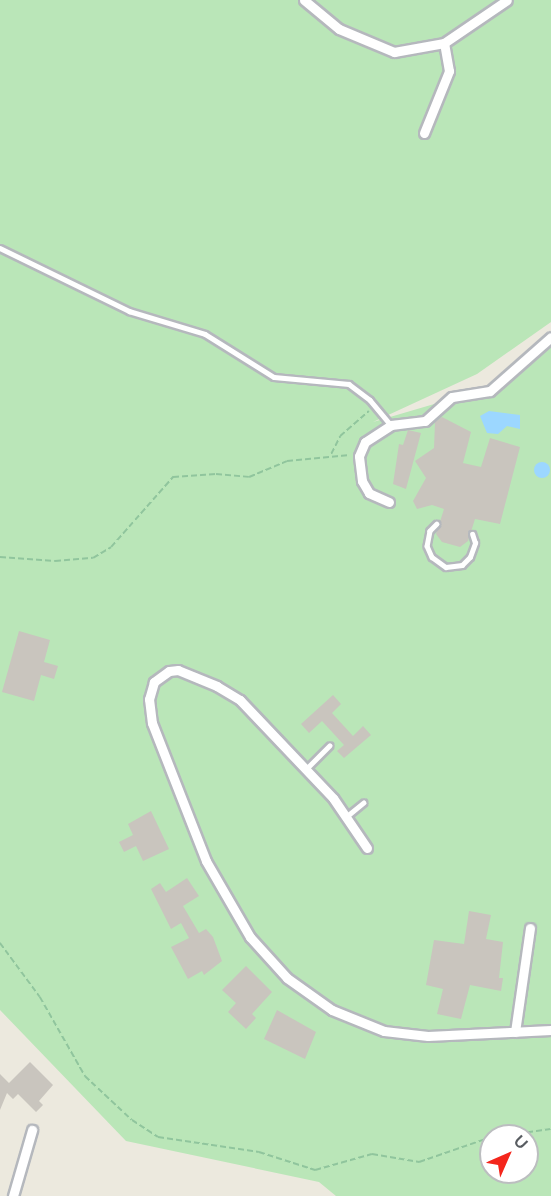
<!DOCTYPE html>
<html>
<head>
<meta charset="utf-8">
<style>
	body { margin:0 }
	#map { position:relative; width:551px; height:1196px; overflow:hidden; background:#ece9de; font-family:Raleway,sans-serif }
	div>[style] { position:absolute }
	.green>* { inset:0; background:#bae6b8 }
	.water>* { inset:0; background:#9cd7ff }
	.round { border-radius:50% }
	.building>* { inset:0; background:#c9c5be }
	.path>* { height:1.5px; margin-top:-0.75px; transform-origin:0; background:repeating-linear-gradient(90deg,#90c59d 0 6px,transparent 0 9px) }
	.roads { filter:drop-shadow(2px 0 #b5b8bd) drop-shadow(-2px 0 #b5b8bd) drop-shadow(0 2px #b5b8bd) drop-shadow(0 -2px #b5b8bd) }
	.lane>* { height:4.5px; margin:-2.25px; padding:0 2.25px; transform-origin:2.25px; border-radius:2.25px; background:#fff }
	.street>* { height:9px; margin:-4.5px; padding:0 4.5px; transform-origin:4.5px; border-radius:4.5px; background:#fff }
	span { translate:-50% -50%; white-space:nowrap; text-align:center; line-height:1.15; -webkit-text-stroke:5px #fff; paint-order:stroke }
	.north { position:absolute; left:479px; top:1124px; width:60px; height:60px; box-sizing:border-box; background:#fff; border:2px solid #bcbec0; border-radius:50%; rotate:45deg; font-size:16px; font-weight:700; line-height:24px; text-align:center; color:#585c61 }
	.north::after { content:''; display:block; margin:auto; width:21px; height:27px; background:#f4261c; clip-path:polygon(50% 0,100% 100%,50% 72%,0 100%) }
</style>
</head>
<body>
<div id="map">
	<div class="green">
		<i style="clip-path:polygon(evenodd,0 0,551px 0,551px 322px,477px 374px,373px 422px,509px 382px,551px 347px,551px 1196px,336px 1196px,319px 1182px,126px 1141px,0 1010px,0 0,491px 1136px,527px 1136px,527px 1172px,491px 1172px,491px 1136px)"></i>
	</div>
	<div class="water">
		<i style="clip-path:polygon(489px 411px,520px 415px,520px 429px,507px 426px,498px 434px,487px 433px,480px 416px)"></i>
		<i class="round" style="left:534px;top:462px;width:16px;height:16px"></i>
	</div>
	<div class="building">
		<i style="clip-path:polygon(442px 417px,471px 432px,463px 463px,481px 467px,490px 438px,520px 447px,500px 524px,475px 519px,468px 541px,460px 547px,442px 542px,436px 534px,444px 509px,432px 505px,417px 509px,413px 501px,426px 478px,415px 461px,434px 448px,435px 422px)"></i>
		<i style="clip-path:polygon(408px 430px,421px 433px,406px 489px,393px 484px,399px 444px,403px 445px)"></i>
		<i style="clip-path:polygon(19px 631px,50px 640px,44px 662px,58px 666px,54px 679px,41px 675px,34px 701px,2px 692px)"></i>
		<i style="clip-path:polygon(333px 695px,341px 704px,332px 713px,353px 736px,363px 726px,371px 735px,344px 758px,337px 751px,344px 745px,322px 721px,309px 733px,301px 724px)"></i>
		<i style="clip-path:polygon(151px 811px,169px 849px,143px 861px,136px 846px,124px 852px,119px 842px,133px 835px,128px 824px)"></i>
		<i style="clip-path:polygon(187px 878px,199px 896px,183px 906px,199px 933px,206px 929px,213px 937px,222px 961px,204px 975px,202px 971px,188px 979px,171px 947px,189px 938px,181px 923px,171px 929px,151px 889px,160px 883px,166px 892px)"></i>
		<i style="clip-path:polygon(469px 911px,491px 915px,486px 939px,503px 942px,499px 978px,503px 978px,501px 991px,470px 985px,461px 1019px,437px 1014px,443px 989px,426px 985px,434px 940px,464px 944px)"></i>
		<i style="clip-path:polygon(246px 966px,272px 992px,252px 1014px,256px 1018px,246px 1029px,228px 1012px,236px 1003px,222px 990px)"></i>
		<i style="clip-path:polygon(277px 1010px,316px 1032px,305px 1059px,264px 1039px)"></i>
		<i style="clip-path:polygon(30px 1062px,53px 1085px,39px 1101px,43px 1105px,36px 1112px,18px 1094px,13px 1099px,7px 1093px,0 1110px,0 1074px,9px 1083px)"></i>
	</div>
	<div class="path">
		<i style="left:331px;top:454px;width:20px;rotate:-63deg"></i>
		<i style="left:340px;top:436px;width:38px;rotate:-41deg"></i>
		<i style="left:0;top:557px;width:55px;rotate:4.2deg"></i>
		<i style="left:55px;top:561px;width:38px;rotate:-5deg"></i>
		<i style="left:93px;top:558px;width:21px;rotate:-31deg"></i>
		<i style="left:111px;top:547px;width:94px;rotate:-48.5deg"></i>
		<i style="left:173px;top:477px;width:43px;rotate:-4deg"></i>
		<i style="left:216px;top:474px;width:33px;rotate:5deg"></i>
		<i style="left:249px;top:477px;width:41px;rotate:-22.8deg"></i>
		<i style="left:287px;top:461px;width:63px;rotate:-5.4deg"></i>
		<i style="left:0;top:943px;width:67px;rotate:53.5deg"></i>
		<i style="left:40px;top:997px;width:91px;rotate:60.3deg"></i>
		<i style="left:85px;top:1076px;width:64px;rotate:43.1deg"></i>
		<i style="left:132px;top:1120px;width:31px;rotate:33deg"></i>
		<i style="left:158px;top:1137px;width:102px;rotate:8.4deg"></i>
		<i style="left:259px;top:1152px;width:59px;rotate:17.8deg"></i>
		<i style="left:315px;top:1170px;width:59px;rotate:-15.7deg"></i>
		<i style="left:372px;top:1154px;width:48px;rotate:9.7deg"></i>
		<i style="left:419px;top:1162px;width:76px;rotate:-19.1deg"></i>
		<i style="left:500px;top:1136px;width:51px;rotate:-7.8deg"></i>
	</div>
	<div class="roads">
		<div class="lane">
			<i style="left:0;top:248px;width:144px;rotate:26deg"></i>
			<i style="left:129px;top:311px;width:79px;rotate:16.8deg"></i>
			<i style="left:205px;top:334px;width:81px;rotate:31.9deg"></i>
			<i style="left:274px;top:377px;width:75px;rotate:5.3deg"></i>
			<i style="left:349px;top:384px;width:26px;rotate:37deg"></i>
			<i style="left:370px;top:400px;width:31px;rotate:50deg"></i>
			<i style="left:437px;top:524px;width:10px;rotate:135deg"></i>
			<i style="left:430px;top:531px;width:15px;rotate:101deg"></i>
			<i style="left:427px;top:546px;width:12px;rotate:66deg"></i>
			<i style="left:432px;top:557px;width:17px;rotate:36deg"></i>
			<i style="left:446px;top:567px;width:16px;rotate:-7deg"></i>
			<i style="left:462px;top:565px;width:11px;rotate:-45deg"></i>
			<i style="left:470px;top:557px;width:15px;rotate:-70deg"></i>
			<i style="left:475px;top:543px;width:9px;rotate:-108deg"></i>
			<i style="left:306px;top:769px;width:33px;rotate:-45deg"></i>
			<i style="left:347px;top:816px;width:21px;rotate:-39deg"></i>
		</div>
		<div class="street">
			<i style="left:304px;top:0;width:45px;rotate:39.6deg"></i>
			<i style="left:339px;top:29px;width:60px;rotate:22.7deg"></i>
			<i style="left:394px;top:52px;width:51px;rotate:-10.2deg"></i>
			<i style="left:444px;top:43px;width:76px;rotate:-34.3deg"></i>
			<i style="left:424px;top:133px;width:67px;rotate:-68deg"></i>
			<i style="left:449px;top:71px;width:28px;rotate:-100deg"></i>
			<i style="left:389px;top:502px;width:22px;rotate:-156deg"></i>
			<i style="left:369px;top:493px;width:14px;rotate:-120deg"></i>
			<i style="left:362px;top:481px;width:25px;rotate:-97deg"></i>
			<i style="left:359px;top:456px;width:15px;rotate:-67deg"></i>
			<i style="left:365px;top:442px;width:31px;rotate:-33deg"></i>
			<i style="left:391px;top:425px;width:34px;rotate:-7deg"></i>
			<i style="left:425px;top:421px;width:36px;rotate:-42deg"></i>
			<i style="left:452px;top:397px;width:38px;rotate:-9deg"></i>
			<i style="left:490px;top:391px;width:81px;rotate:-41.5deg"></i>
			<i style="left:367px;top:848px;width:60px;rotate:-124.2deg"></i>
			<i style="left:333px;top:798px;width:135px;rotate:-133.5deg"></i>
			<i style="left:240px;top:700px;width:27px;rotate:-149deg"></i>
			<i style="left:217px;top:686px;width:42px;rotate:-157.7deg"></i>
			<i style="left:178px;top:670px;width:9px;rotate:174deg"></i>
			<i style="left:169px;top:671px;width:19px;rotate:144deg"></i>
			<i style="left:154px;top:682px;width:18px;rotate:106deg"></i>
			<i style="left:149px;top:699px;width:24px;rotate:83deg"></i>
			<i style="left:152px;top:723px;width:148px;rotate:68.6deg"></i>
			<i style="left:206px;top:861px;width:88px;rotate:59.9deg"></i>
			<i style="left:250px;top:937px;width:55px;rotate:47.9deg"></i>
			<i style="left:287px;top:978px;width:55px;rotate:35.4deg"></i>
			<i style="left:332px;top:1010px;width:56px;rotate:22deg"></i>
			<i style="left:384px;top:1031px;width:44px;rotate:6.5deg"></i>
			<i style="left:428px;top:1036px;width:123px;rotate:-2.8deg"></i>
			<i style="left:515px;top:1032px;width:105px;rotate:-81.8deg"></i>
			<i style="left:13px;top:1196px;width:69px;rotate:-73.9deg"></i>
		</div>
	</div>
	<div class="north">U</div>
</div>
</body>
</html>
